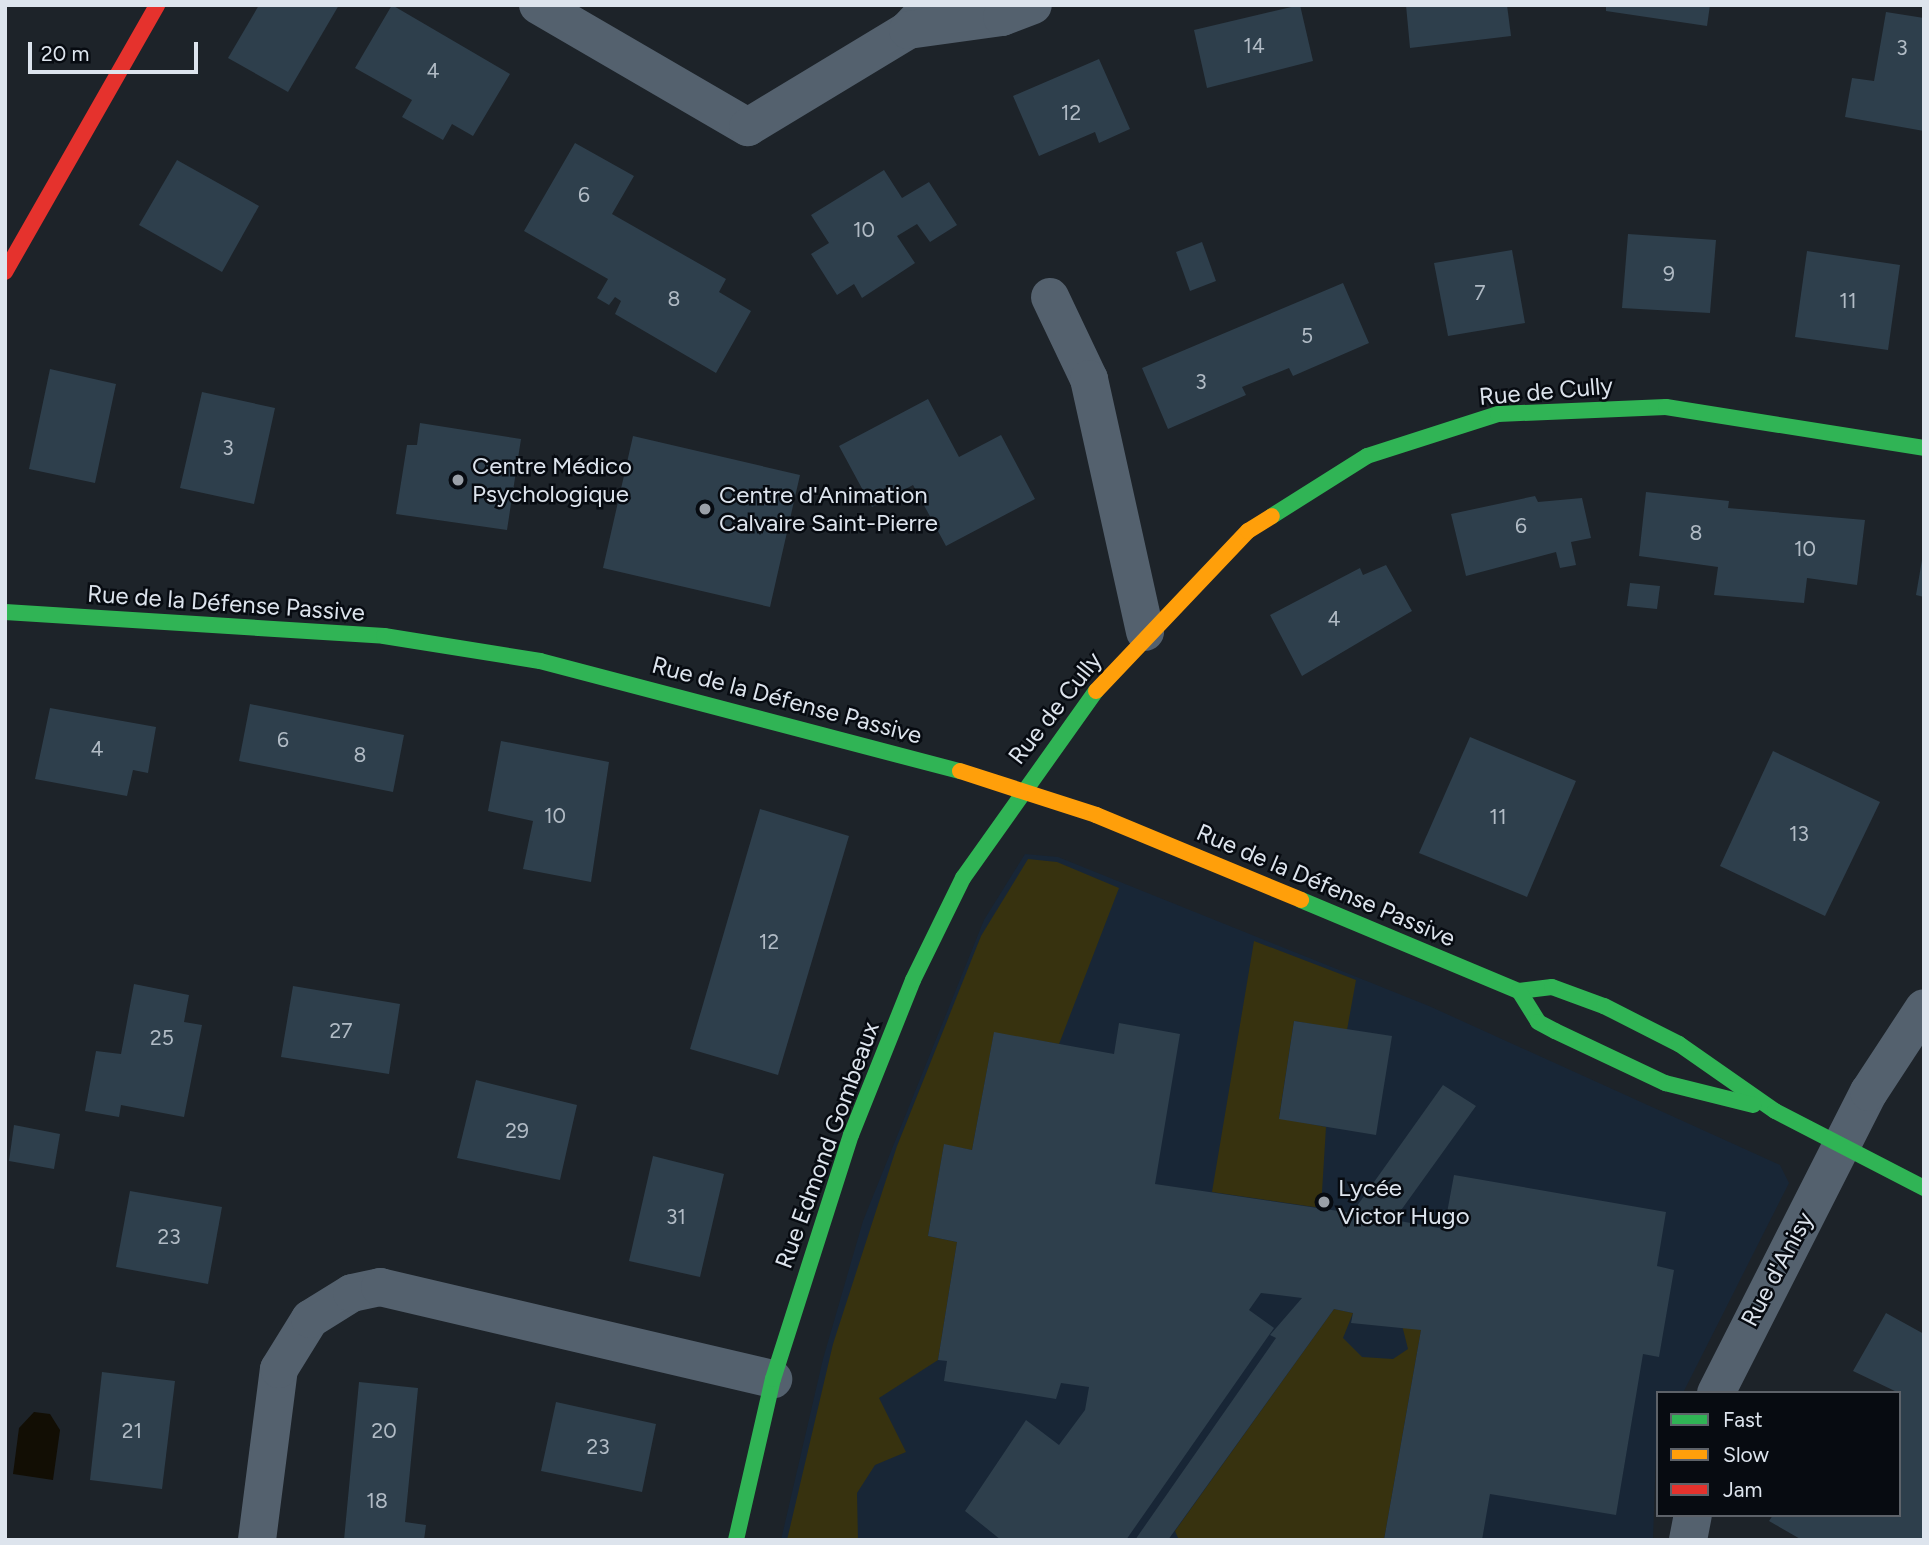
<!DOCTYPE html>
<html>
<head>
<meta charset="utf-8">
<style>
	body { margin:0 }
	#map { position:relative; width:1929px; height:1545px; overflow:hidden; background:#1d2329; font-family:Figtree,sans-serif }
	div>[style] { position:absolute }
	.built>* { inset:0; background:#182636 }
	.green>* { inset:0; background:#37320f }
	.water>* { inset:0; background:#120e04 }
	.building>* { inset:0; background:#2e3f4c }
	.street>* { height:38px; margin:-19px; padding:0 19px; transform-origin:19px; border-radius:19px; background:#54616e }
	.fast>* { height:16px; margin:-8px; padding:0 8px; transform-origin:8px; border-radius:8px; background:#30b455 }
	.slow>* { height:16px; margin:-8px; padding:0 8px; transform-origin:8px; border-radius:8px; background:#ff9f0a }
	.jam>* { height:16px; margin:-8px; padding:0 8px; transform-origin:8px; border-radius:8px; background:#e5322d }
	.dots>* { width:19px; height:19px; translate:-50% -50%; box-sizing:border-box; border:4px solid #070b11; border-radius:50% }
	span { translate:-50% -50%; white-space:nowrap; text-align:center; line-height:1.15; -webkit-text-stroke:5px #070b11; paint-order:stroke }
	.number-label { font-size:21px; color:#b1bbc5 }
	.number-label span { -webkit-text-stroke-width:0 }
	.street-label { font-size:24px; color:#dde4ed }
	.poi-label { font-size:24px; color:#dde4ed }
	.left { translate:0 -50%; text-align:left }
	.frame { position:absolute; inset:0; border:7px solid #dde4ed; pointer-events:none }
	.legend { position:absolute; left:1656px; top:1391px; width:245px; height:126px; box-sizing:border-box; background:#070b11; border:2px solid #5d6269; margin:0; padding:9px 12px; list-style:none; font-size:21px; color:#dde4ed }
	.legend li { display:flex; align-items:center; gap:14px; height:35px }
	.legend b { width:35px; border:2px solid #5d6269 }
	.scale { position:absolute; left:28px; top:42px; width:170px; height:32px; box-sizing:border-box; border:4px solid #dde4ed; border-top:0; padding-left:9px; font-size:21px; line-height:24px; white-space:nowrap; color:#dde4ed; -webkit-text-stroke:5px #070b11; paint-order:stroke }
</style>
</head>
<body>
<div id="map">
	<div class="built">
		<i style="clip-path:polygon(1025px 854px,1058px 857px,1429px 1006px,1780px 1165px,1789px 1183px,1683px 1393px,1658px 1393px,1653px 1540px,781px 1540px,823px 1359px,863px 1221px,984px 920px)"></i>
	</div>
	<div class="green">
		<i style="clip-path:polygon(1028px 859px,1057px 862px,1119px 888px,1059px 1044px,994px 1033px,972px 1150px,944px 1145px,928px 1236px,957px 1242px,938px 1360px,879px 1398px,906px 1452px,875px 1465px,857px 1493px,858px 1540px,787px 1540px,833px 1344px,897px 1146px,981px 936px)"></i>
		<i style="clip-path:polygon(1254px 941px,1356px 980px,1347px 1030px,1294px 1021px,1279px 1118px,1326px 1127px,1321px 1208px,1212px 1192px)"></i>
		<i style="clip-path:polygon(1334px 1309px,1353px 1313px,1343px 1338px,1362px 1357px,1393px 1359px,1408px 1349px,1402px 1325px,1421px 1330px,1384px 1540px,1179px 1540px,1175px 1531px)"></i>
	</div>
	<div class="water">
		<i style="clip-path:polygon(34px 1412px,50px 1414px,60px 1430px,53px 1480px,13px 1474px,19px 1428px)"></i>
	</div>
	<div class="building">
		<i style="clip-path:polygon(259px 5px,339px 5px,288px 92px,228px 58px)"></i>
		<i style="clip-path:polygon(392px 5px,510px 74px,473px 136px,452px 124px,443px 140px,402px 117px,412px 100px,355px 68px)"></i>
		<i style="clip-path:polygon(1300px 5px,1313px 61px,1207px 88px,1194px 30px)"></i>
		<i style="clip-path:polygon(1406px 5px,1507px 5px,1511px 36px,1410px 48px)"></i>
		<i style="clip-path:polygon(1606px 5px,1710px 5px,1707px 26px,1606px 11px)"></i>
		<i style="clip-path:polygon(1886px 12px,1924px 18px,1924px 131px,1845px 117px,1852px 78px,1874px 81px)"></i>
		<i style="clip-path:polygon(1099px 59px,1130px 129px,1099px 143px,1095px 132px,1039px 156px,1013px 96px)"></i>
		<i style="clip-path:polygon(575px 143px,634px 176px,612px 214px,726px 279px,719px 292px,751px 311px,716px 373px,615px 314px,621px 301px,615px 297px,609px 305px,597px 298px,608px 279px,524px 231px)"></i>
		<i style="clip-path:polygon(177px 160px,259px 206px,222px 272px,139px 225px)"></i>
		<i style="clip-path:polygon(884px 170px,902px 198px,929px 182px,957px 225px,930px 242px,917px 224px,897px 236px,915px 263px,862px 298px,854px 284px,837px 295px,811px 254px,829px 243px,811px 215px)"></i>
		<i style="clip-path:polygon(1628px 234px,1716px 240px,1710px 313px,1622px 308px)"></i>
		<i style="clip-path:polygon(1202px 242px,1216px 281px,1190px 291px,1176px 252px)"></i>
		<i style="clip-path:polygon(1512px 250px,1525px 323px,1448px 336px,1434px 263px)"></i>
		<i style="clip-path:polygon(1807px 251px,1900px 265px,1888px 350px,1795px 337px)"></i>
		<i style="clip-path:polygon(1343px 283px,1369px 343px,1293px 376px,1289px 368px,1242px 387px,1246px 395px,1168px 429px,1142px 368px)"></i>
		<i style="clip-path:polygon(50px 369px,116px 384px,95px 483px,29px 469px)"></i>
		<i style="clip-path:polygon(202px 392px,275px 408px,254px 504px,180px 488px)"></i>
		<i style="clip-path:polygon(928px 399px,959px 457px,1001px 435px,1035px 499px,946px 546px,913px 485px,872px 507px,839px 446px)"></i>
		<i style="clip-path:polygon(420px 423px,521px 439px,507px 530px,396px 514px,407px 445px,417px 445px)"></i>
		<i style="clip-path:polygon(633px 436px,800px 475px,770px 607px,603px 568px)"></i>
		<i style="clip-path:polygon(1646px 492px,1729px 501px,1728px 508px,1865px 520px,1857px 585px,1807px 578px,1804px 603px,1714px 595px,1718px 567px,1639px 556px)"></i>
		<i style="clip-path:polygon(1535px 496px,1538px 502px,1582px 498px,1591px 538px,1571px 542px,1576px 565px,1560px 568px,1556px 552px,1466px 576px,1451px 514px)"></i>
		<i style="clip-path:polygon(1922px 560px,1924px 560px,1924px 597px,1916px 595px)"></i>
		<i style="clip-path:polygon(1386px 565px,1412px 611px,1302px 676px,1270px 615px,1360px 568px,1363px 575px)"></i>
		<i style="clip-path:polygon(1630px 583px,1660px 586px,1657px 609px,1627px 606px)"></i>
		<i style="clip-path:polygon(250px 704px,404px 735px,393px 792px,239px 761px)"></i>
		<i style="clip-path:polygon(50px 708px,156px 727px,148px 773px,133px 770px,127px 796px,35px 779px)"></i>
		<i style="clip-path:polygon(1470px 737px,1576px 781px,1527px 897px,1419px 853px)"></i>
		<i style="clip-path:polygon(501px 741px,609px 762px,591px 882px,523px 869px,533px 821px,488px 811px)"></i>
		<i style="clip-path:polygon(1773px 751px,1880px 802px,1825px 916px,1720px 866px)"></i>
		<i style="clip-path:polygon(760px 809px,849px 836px,778px 1075px,690px 1049px)"></i>
		<i style="clip-path:polygon(134px 984px,189px 995px,184px 1022px,202px 1025px,184px 1117px,121px 1105px,119px 1117px,85px 1111px,96px 1051px,121px 1054px)"></i>
		<i style="clip-path:polygon(293px 986px,400px 1004px,389px 1074px,281px 1057px)"></i>
		<i style="clip-path:polygon(1294px 1021px,1392px 1036px,1376px 1135px,1279px 1119px)"></i>
		<i style="clip-path:polygon(1119px 1023px,1180px 1034px,1155px 1184px,1352px 1213px,1443px 1085px,1476px 1106px,1394px 1220px,1444px 1229px,1454px 1175px,1666px 1212px,1657px 1266px,1674px 1270px,1659px 1357px,1643px 1354px,1616px 1515px,1490px 1494px,1482px 1540px,1384px 1540px,1421px 1330px,1351px 1323px,1353px 1313px,1334px 1309px,1168px 1540px,1135px 1540px,1276px 1338px,1270px 1335px,1302px 1298px,1261px 1293px,1249px 1310px,1274px 1328px,1126px 1540px,1001px 1540px,965px 1511px,1026px 1420px,1059px 1445px,1085px 1410px,1089px 1387px,1061px 1383px,1056px 1399px,944px 1381px,947px 1361px,938px 1360px,957px 1242px,928px 1236px,944px 1144px,972px 1150px,994px 1032px,1114px 1054px)"></i>
		<i style="clip-path:polygon(476px 1080px,577px 1105px,560px 1180px,457px 1158px)"></i>
		<i style="clip-path:polygon(14px 1125px,60px 1134px,54px 1169px,9px 1161px)"></i>
		<i style="clip-path:polygon(653px 1156px,724px 1174px,700px 1277px,629px 1261px)"></i>
		<i style="clip-path:polygon(130px 1191px,222px 1207px,208px 1284px,116px 1267px)"></i>
		<i style="clip-path:polygon(1886px 1313px,1924px 1334px,1924px 1538px,1802px 1540px,1769px 1521px,1773px 1515px,1899px 1515px,1899px 1393px,1853px 1371px)"></i>
		<i style="clip-path:polygon(102px 1372px,175px 1381px,162px 1489px,90px 1480px)"></i>
		<i style="clip-path:polygon(359px 1382px,418px 1388px,405px 1522px,426px 1525px,424px 1540px,344px 1540px)"></i>
		<i style="clip-path:polygon(556px 1402px,656px 1424px,642px 1492px,541px 1471px)"></i>
	</div>
	<div class="street">
		<i style="left:538px;top:5px;width:243px;rotate:30.2deg"></i>
		<i style="left:748px;top:127px;width:187px;rotate:-31.2deg"></i>
		<i style="left:908px;top:30px;width:34px;rotate:-47deg"></i>
		<i style="left:908px;top:30px;width:95px;rotate:-7.9deg"></i>
		<i style="left:1002px;top:17px;width:33px;rotate:-21deg"></i>
		<i style="left:1050px;top:297px;width:91px;rotate:64.6deg"></i>
		<i style="left:1089px;top:379px;width:259px;rotate:77.5deg"></i>
		<i style="left:1716px;top:1393px;width:338px;rotate:-63.1deg"></i>
		<i style="left:1869px;top:1092px;width:100px;rotate:-56.8deg"></i>
		<i style="left:257px;top:1540px;width:172px;rotate:-82.7deg"></i>
		<i style="left:279px;top:1369px;width:59px;rotate:-58.2deg"></i>
		<i style="left:310px;top:1319px;width:49px;rotate:-31.8deg"></i>
		<i style="left:352px;top:1293px;width:29px;rotate:-12deg"></i>
		<i style="left:380px;top:1287px;width:404px;rotate:13.2deg"></i>
		<i style="left:1688px;top:1540px;width:25px;rotate:-79deg"></i>
	</div>
	<div class="fast">
		<i style="left:1272px;top:516px;width:112px;rotate:-32.3deg"></i>
		<i style="left:1367px;top:456px;width:138px;rotate:-17.8deg"></i>
		<i style="left:1498px;top:414px;width:168px;rotate:-2.4deg"></i>
		<i style="left:1666px;top:407px;width:261px;rotate:9deg"></i>
		<i style="left:5px;top:612px;width:380px;rotate:3.6deg"></i>
		<i style="left:384px;top:636px;width:158px;rotate:9.1deg"></i>
		<i style="left:540px;top:661px;width:434px;rotate:14.7deg"></i>
		<i style="left:1301px;top:900px;width:236px;rotate:22.7deg"></i>
		<i style="left:1519px;top:991px;width:33px;rotate:-7deg"></i>
		<i style="left:1552px;top:987px;width:55px;rotate:20.1deg"></i>
		<i style="left:1604px;top:1006px;width:84px;rotate:26.9deg"></i>
		<i style="left:1679px;top:1044px;width:117px;rotate:34.9deg"></i>
		<i style="left:1775px;top:1111px;width:168px;rotate:27.3deg"></i>
		<i style="left:1519px;top:991px;width:36px;rotate:58deg"></i>
		<i style="left:1538px;top:1022px;width:19px;rotate:28deg"></i>
		<i style="left:1555px;top:1031px;width:122px;rotate:25.3deg"></i>
		<i style="left:1665px;top:1083px;width:91px;rotate:14deg"></i>
		<i style="left:736px;top:1540px;width:165px;rotate:-77.1deg"></i>
		<i style="left:773px;top:1379px;width:256px;rotate:-72.3deg"></i>
		<i style="left:851px;top:1135px;width:167px;rotate:-68.2deg"></i>
		<i style="left:913px;top:980px;width:114px;rotate:-63.9deg"></i>
		<i style="left:963px;top:878px;width:229px;rotate:-54.6deg"></i>
	</div>
	<div class="slow">
		<i style="left:1096px;top:691px;width:221px;rotate:-46.5deg"></i>
		<i style="left:1248px;top:531px;width:28px;rotate:-32deg"></i>
		<i style="left:960px;top:771px;width:143px;rotate:17.9deg"></i>
		<i style="left:1096px;top:815px;width:222px;rotate:22.5deg"></i>
	</div>
	<div class="jam">
		<i style="left:5px;top:272px;width:307px;rotate:-60.3deg"></i>
	</div>
	<div class="dots">
		<i style="left:458px;top:480px;background:#9aa0a8"></i>
		<i style="left:705px;top:509px;background:#9aa0a8"></i>
		<i style="left:1324px;top:1202px;background:#9aa0a8"></i>
	</div>
	<div class="number-label">
		<span style="left:1254px;top:46px">14</span>
		<span style="left:1902px;top:48px">3</span>
		<span style="left:433px;top:71px">4</span>
		<span style="left:1071px;top:113px">12</span>
		<span style="left:584px;top:195px">6</span>
		<span style="left:864px;top:230px">10</span>
		<span style="left:1669px;top:274px">9</span>
		<span style="left:1480px;top:293px">7</span>
		<span style="left:674px;top:299px">8</span>
		<span style="left:1848px;top:301px">11</span>
		<span style="left:1307px;top:336px">5</span>
		<span style="left:1201px;top:382px">3</span>
		<span style="left:228px;top:448px">3</span>
		<span style="left:1521px;top:526px">6</span>
		<span style="left:1696px;top:533px">8</span>
		<span style="left:1805px;top:549px">10</span>
		<span style="left:1334px;top:619px">4</span>
		<span style="left:283px;top:740px">6</span>
		<span style="left:97px;top:749px">4</span>
		<span style="left:360px;top:755px">8</span>
		<span style="left:555px;top:816px">10</span>
		<span style="left:1498px;top:817px">11</span>
		<span style="left:1799px;top:834px">13</span>
		<span style="left:769px;top:942px">12</span>
		<span style="left:341px;top:1031px">27</span>
		<span style="left:162px;top:1038px">25</span>
		<span style="left:517px;top:1131px">29</span>
		<span style="left:676px;top:1217px">31</span>
		<span style="left:169px;top:1237px">23</span>
		<span style="left:132px;top:1431px">21</span>
		<span style="left:384px;top:1431px">20</span>
		<span style="left:598px;top:1447px">23</span>
		<span style="left:377px;top:1501px">18</span>
	</div>
	<div class="street-label">
		<span style="left:1546px;top:391px;rotate:-5deg">Rue de Cully</span>
		<span style="left:226px;top:603px;rotate:4deg">Rue de la Défense Passive</span>
		<span style="left:787px;top:700px;rotate:15deg">Rue de la Défense Passive</span>
		<span style="left:1055px;top:708px;rotate:-52deg">Rue de Cully</span>
		<span style="left:1326px;top:885px;rotate:23deg">Rue de la Défense Passive</span>
		<span style="left:827px;top:1145px;rotate:-70deg">Rue Edmond Gombeaux</span>
		<span style="left:1777px;top:1269px;rotate:-62deg">Rue d'Anisy</span>
	</div>
	<div class="poi-label">
		<span class="left" style="left:472px;top:480px">Centre Médico<br>Psychologique</span>
		<span class="left" style="left:719px;top:509px">Centre d'Animation<br>Calvaire Saint-Pierre</span>
		<span class="left" style="left:1338px;top:1202px">Lycée<br>Victor Hugo</span>
	</div>
	<div class="frame"></div>
	<ul class="legend">
	<li><b style="height:9px;background:#30b455"></b>Fast</li>
	<li><b style="height:9px;background:#ff9f0a"></b>Slow</li>
	<li><b style="height:9px;background:#e5322d"></b>Jam</li>
	</ul>
	<div class="scale">20 m</div>
</div>
</body>
</html>
